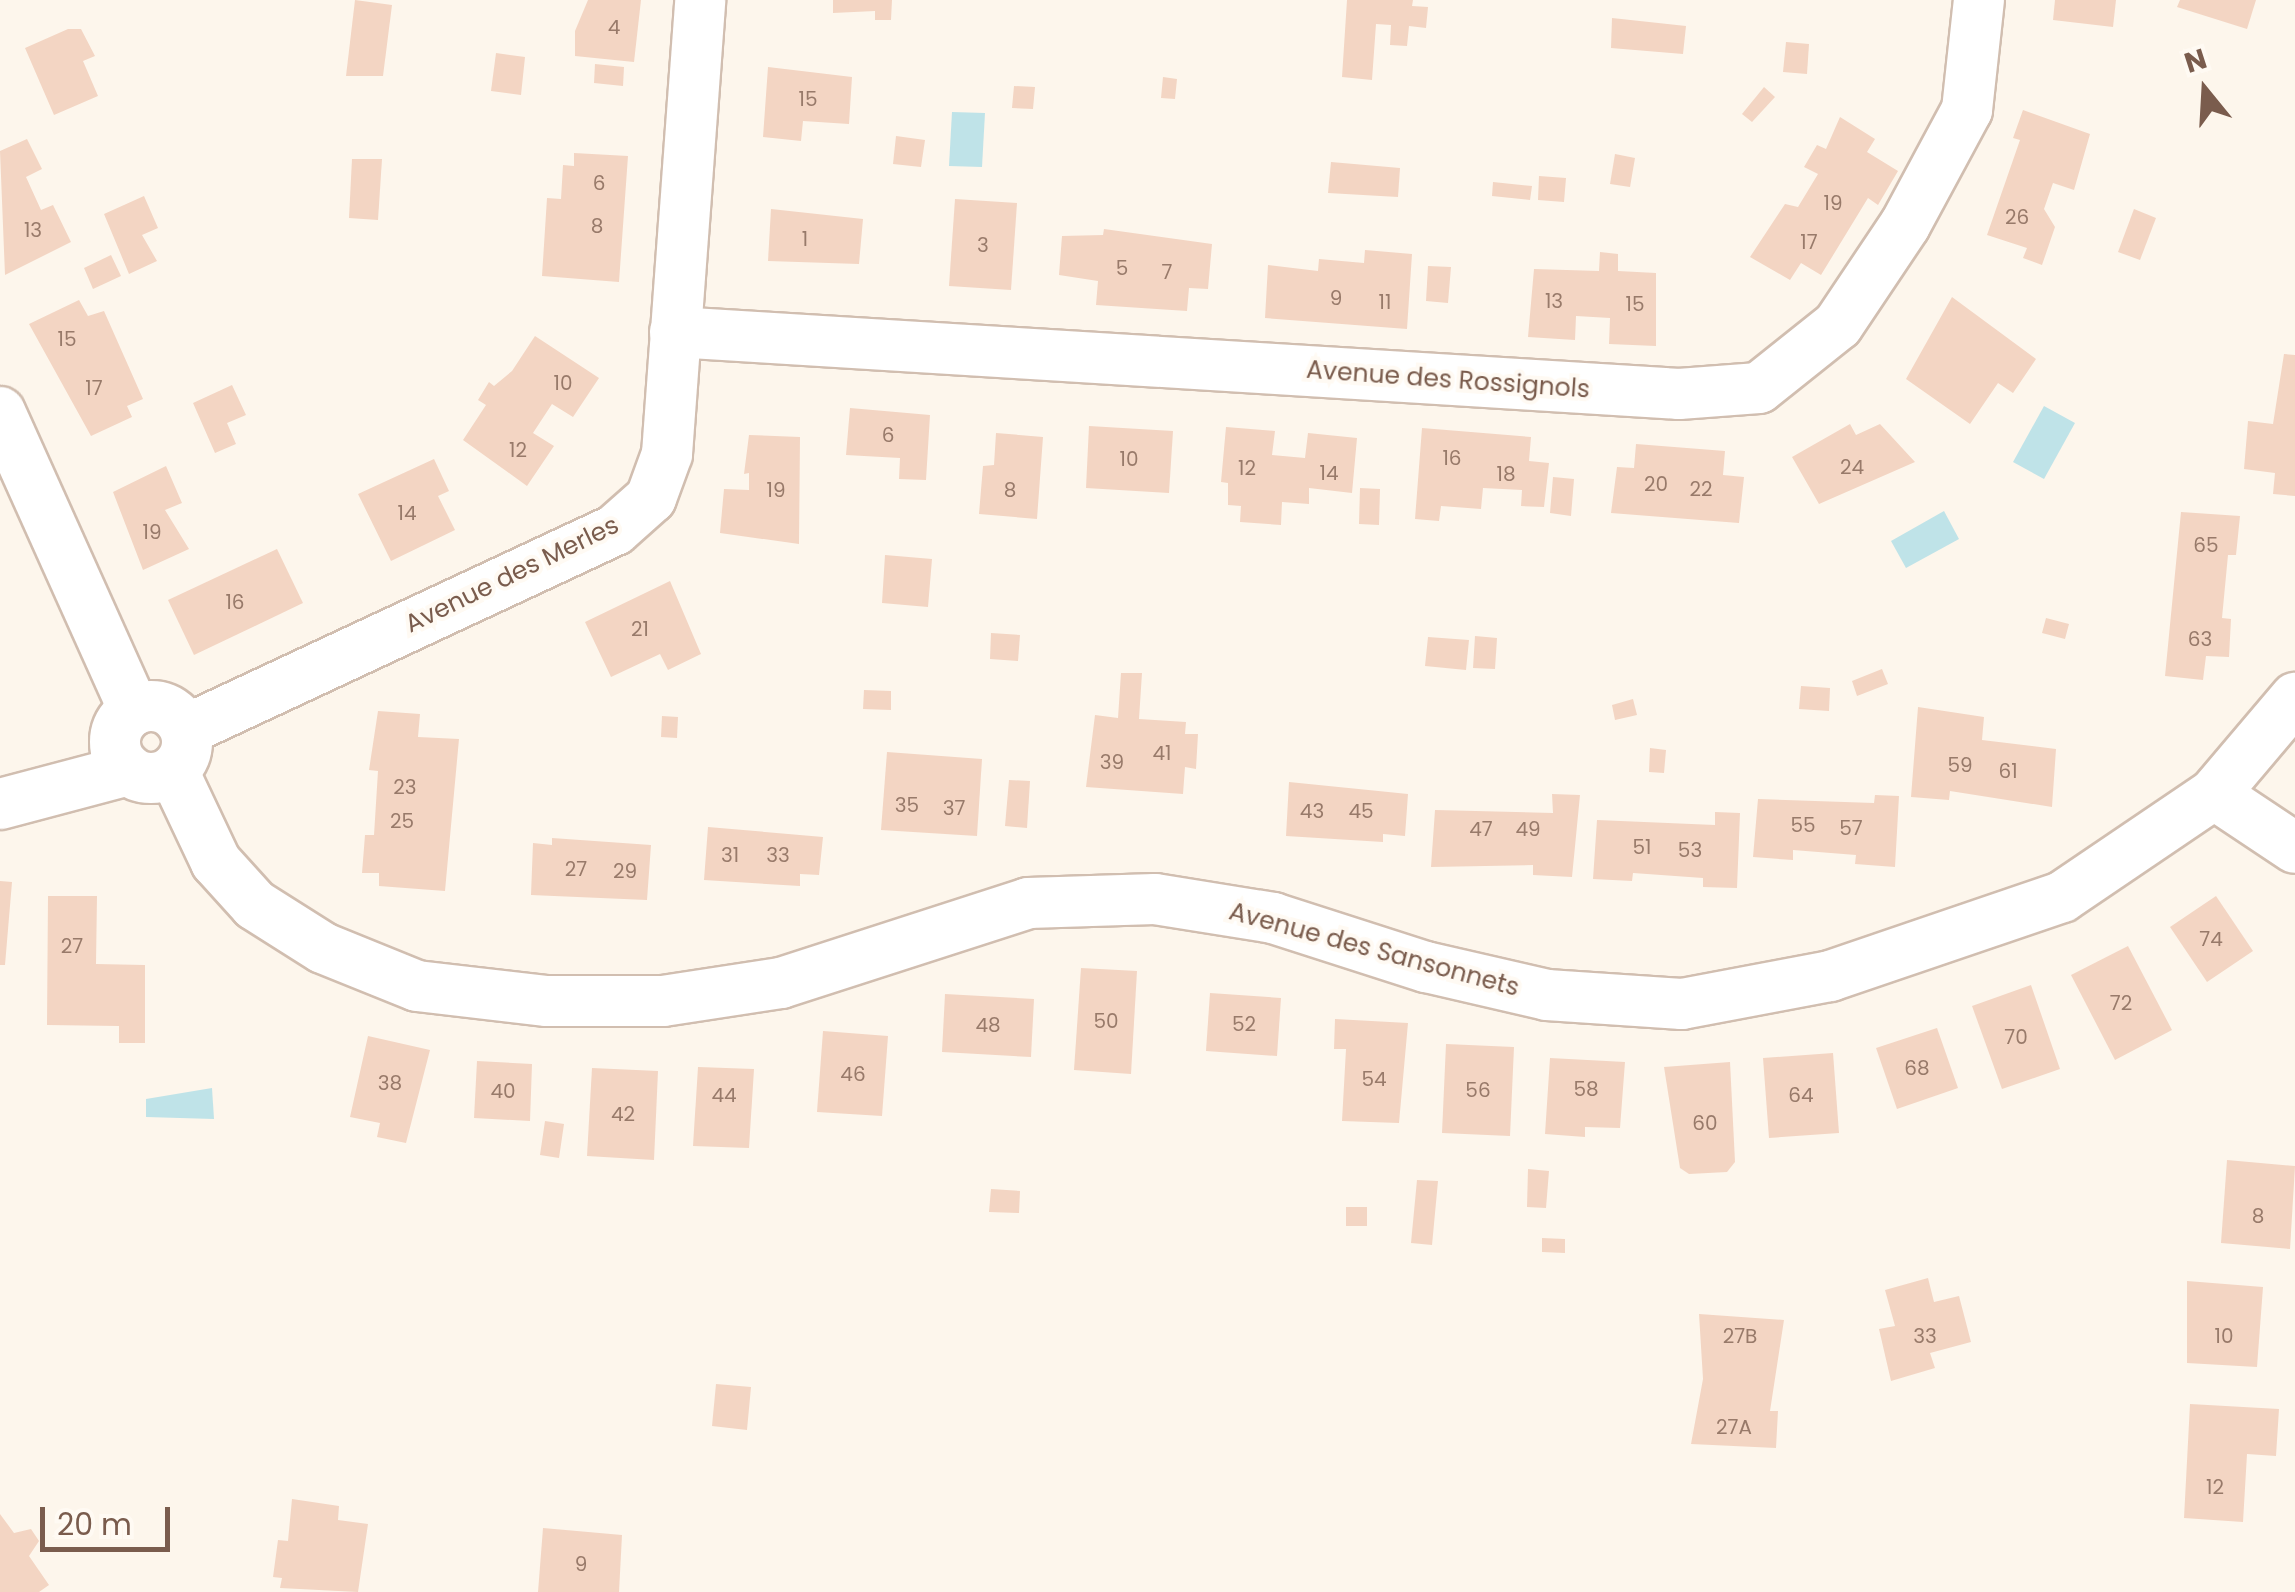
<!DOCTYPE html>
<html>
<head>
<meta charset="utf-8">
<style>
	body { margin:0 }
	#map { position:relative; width:2295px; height:1592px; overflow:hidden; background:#fdf6ec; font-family:Poppins,sans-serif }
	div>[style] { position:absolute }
	.water>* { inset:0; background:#bfe3e8 }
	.building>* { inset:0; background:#f3d5c3 }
	.roads { filter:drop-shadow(2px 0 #d1beb0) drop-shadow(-2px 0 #d1beb0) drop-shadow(0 2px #d1beb0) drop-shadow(0 -2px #d1beb0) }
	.street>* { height:50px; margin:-25px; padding:0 25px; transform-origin:25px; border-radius:25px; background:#fff }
	.street>.ring { margin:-25px; padding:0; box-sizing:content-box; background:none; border:50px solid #fff; border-radius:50% }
	span { translate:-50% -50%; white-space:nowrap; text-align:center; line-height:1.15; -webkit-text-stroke:8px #fffaf3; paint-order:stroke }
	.number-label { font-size:20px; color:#987a6a }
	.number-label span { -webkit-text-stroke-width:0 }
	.street-label { font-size:25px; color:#7a5c4d }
	.north { position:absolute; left:2155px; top:40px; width:100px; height:100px; -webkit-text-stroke:8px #fffaf3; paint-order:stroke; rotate:342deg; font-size:28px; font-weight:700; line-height:40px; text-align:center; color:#7a5c4d }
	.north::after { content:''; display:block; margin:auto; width:35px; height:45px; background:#7a5c4d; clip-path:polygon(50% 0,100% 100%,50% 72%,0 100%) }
	.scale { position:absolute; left:40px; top:1507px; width:130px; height:45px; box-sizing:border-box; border:5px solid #7a5c4d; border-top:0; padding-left:12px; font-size:30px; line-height:35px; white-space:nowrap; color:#7a5c4d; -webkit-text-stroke:8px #fffaf3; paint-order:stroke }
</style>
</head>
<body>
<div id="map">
	<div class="water">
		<i style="clip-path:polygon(952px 112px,985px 113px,982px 167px,949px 166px)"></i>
		<i style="clip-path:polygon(2044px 406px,2075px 423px,2044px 479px,2013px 462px)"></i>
		<i style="clip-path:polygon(1944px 511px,1959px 539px,1906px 568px,1891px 541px)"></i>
		<i style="clip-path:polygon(212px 1088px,214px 1119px,146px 1117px,146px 1099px)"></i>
	</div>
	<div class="building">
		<i style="clip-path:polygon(355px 0,392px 5px,383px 76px,346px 76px)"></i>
		<i style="clip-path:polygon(588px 0,641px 0,634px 62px,575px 56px,575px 31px)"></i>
		<i style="clip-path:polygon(833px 0,892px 0,891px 20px,875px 20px,875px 11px,833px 13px)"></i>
		<i style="clip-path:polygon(1347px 0,1413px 0,1412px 6px,1428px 7px,1426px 28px,1409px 26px,1407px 46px,1390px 45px,1391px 25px,1376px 24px,1372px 80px,1342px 77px)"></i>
		<i style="clip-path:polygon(2055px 0,2116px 0,2113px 27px,2053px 20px)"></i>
		<i style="clip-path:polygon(2180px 0,2256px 0,2247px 29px,2177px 7px)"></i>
		<i style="clip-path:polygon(1612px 18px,1686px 26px,1683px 54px,1611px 48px)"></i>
		<i style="clip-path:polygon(68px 29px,81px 29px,95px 56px,83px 61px,98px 96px,54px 115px,25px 48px)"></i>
		<i style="clip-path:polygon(1786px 42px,1809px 44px,1807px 74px,1783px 72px)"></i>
		<i style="clip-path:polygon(496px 53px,525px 57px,521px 95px,491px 91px)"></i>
		<i style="clip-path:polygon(595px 64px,624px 67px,623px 86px,594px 83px)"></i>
		<i style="clip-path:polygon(768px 67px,852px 77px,849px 124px,803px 121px,801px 141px,763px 137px)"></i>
		<i style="clip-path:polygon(1163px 77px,1177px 79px,1175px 99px,1161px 98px)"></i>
		<i style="clip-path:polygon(1014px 86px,1035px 87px,1033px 109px,1012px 108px)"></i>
		<i style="clip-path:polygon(1764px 87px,1775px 97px,1752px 122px,1742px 114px)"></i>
		<i style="clip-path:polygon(2023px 110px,2090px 134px,2074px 190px,2053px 183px,2044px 209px,2055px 227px,2042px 265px,2023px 258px,2027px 248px,1987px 235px,2020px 140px,2013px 138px)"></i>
		<i style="clip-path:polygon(1840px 117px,1875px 139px,1867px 152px,1898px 171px,1878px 205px,1868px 198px,1821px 275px,1801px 263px,1790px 280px,1750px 257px,1785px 204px,1798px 207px,1818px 174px,1804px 167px,1817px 145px,1826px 149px)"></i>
		<i style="clip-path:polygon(896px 136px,925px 140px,921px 167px,893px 164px)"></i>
		<i style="clip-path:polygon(27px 139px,42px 169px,26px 177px,41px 210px,53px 205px,71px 242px,5px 275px,0 151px)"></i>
		<i style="clip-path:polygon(574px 153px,628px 156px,619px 282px,542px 276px,547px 198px,561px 199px,563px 165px,574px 166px)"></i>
		<i style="clip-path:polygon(1615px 154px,1635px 158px,1630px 187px,1610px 184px)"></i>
		<i style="clip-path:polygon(352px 159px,382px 159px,378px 220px,349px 218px)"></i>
		<i style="clip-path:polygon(1331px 162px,1400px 168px,1398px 197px,1328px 193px)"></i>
		<i style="clip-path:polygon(1539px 176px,1566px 178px,1564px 202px,1538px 200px)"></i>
		<i style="clip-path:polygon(1493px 182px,1532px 186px,1530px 200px,1492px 196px)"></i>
		<i style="clip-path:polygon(144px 196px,158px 228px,142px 235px,157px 261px,129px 274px,104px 214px)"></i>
		<i style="clip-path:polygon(955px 199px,1017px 203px,1011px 290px,949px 286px)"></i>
		<i style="clip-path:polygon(771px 209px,863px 219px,859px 264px,768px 261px)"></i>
		<i style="clip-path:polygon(2134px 209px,2156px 218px,2140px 260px,2118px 252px)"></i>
		<i style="clip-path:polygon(1104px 229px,1212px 244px,1208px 289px,1189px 288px,1187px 311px,1096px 305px,1098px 281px,1059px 275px,1062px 236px,1103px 235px)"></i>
		<i style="clip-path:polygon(1365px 250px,1412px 254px,1407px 329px,1265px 318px,1268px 265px,1318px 271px,1319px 259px,1364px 263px)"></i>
		<i style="clip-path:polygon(1600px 252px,1618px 254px,1618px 271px,1656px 273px,1656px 346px,1609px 344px,1610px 318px,1576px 316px,1575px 340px,1528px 337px,1534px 269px,1599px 271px)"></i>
		<i style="clip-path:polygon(111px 255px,121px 276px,93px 289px,84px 268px)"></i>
		<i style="clip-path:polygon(1428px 266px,1451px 267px,1448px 303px,1426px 301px)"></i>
		<i style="clip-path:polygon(1952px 297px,2036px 359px,2013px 393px,1998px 383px,1970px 424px,1906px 379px)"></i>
		<i style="clip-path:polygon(79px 300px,88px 316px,104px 311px,143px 399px,127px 406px,132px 417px,91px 436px,29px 324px)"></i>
		<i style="clip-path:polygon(535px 336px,599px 378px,573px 417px,552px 404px,533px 433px,554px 446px,527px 486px,463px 440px,486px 405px,478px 400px,489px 382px,494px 386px,512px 371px)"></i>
		<i style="clip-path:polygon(2284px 354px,2295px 355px,2295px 496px,2273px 494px,2275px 473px,2244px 469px,2248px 421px,2273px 424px)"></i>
		<i style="clip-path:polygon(232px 385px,246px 415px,227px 423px,236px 444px,215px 453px,193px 403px)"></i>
		<i style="clip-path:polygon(850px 408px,930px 415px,926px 480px,899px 479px,900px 458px,846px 455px)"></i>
		<i style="clip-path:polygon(1850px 424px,1856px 435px,1880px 424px,1915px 462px,1819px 504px,1792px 457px)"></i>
		<i style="clip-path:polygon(1089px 426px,1173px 431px,1169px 493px,1086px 488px)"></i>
		<i style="clip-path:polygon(1226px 427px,1275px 431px,1272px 455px,1305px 458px,1308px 433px,1357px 438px,1352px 493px,1309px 488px,1309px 504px,1282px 502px,1281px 525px,1240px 522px,1241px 506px,1228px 505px,1228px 483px,1221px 482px)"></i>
		<i style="clip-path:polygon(1422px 428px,1531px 437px,1529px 461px,1549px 463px,1544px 507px,1521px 506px,1522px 490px,1483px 488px,1481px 509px,1441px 506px,1439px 521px,1415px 519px)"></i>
		<i style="clip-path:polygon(996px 433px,1043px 437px,1037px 519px,979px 514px,983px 466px,994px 465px)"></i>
		<i style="clip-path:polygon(749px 435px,800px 437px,799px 544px,720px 533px,724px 489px,749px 490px,749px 473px,744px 474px)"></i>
		<i style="clip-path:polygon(1636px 444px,1725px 451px,1723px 475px,1744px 477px,1739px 523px,1611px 513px,1617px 467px,1634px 468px)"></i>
		<i style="clip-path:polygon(434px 459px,449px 491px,438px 496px,455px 530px,391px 561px,358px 494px)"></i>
		<i style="clip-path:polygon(166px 466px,182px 503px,165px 510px,189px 549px,143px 570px,113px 492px)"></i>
		<i style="clip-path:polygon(1553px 477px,1574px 479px,1571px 516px,1550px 513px)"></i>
		<i style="clip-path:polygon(1360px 488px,1380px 489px,1379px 525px,1359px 524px)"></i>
		<i style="clip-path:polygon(2181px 512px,2240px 516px,2236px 555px,2228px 555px,2222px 618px,2231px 619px,2229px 657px,2206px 656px,2203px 680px,2165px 676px)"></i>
		<i style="clip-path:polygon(277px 549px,303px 603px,194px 655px,168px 600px)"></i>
		<i style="clip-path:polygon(885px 555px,932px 559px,928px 607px,882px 603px)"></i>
		<i style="clip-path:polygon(670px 581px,701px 654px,668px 670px,660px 654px,611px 677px,585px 622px)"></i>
		<i style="clip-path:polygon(2046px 618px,2069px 624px,2065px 639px,2042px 633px)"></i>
		<i style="clip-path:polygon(991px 633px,1020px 635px,1018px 661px,990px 659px)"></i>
		<i style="clip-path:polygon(1475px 636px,1497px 638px,1495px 669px,1473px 668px)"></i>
		<i style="clip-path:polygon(1428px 637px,1469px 640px,1466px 670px,1425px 666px)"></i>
		<i style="clip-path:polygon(1882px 669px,1888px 684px,1857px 696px,1852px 681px)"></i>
		<i style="clip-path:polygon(1121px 673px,1142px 673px,1139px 719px,1186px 722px,1185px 734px,1198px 734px,1196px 769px,1185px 767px,1183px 794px,1086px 787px,1095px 715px,1118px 718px)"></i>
		<i style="clip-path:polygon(1801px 686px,1830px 688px,1829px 711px,1799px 709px)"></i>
		<i style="clip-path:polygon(864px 690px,891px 691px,891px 710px,863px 709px)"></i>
		<i style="clip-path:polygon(1633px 699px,1637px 715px,1615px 720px,1612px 705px)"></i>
		<i style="clip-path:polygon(1918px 707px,1984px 717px,1982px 740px,2056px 749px,2052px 807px,1950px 791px,1949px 800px,1911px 797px)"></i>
		<i style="clip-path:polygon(378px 711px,420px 714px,418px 737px,459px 739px,445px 891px,379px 886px,379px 873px,362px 873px,365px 835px,374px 835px,378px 771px,369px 770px)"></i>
		<i style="clip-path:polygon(662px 716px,678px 717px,677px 738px,661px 737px)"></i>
		<i style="clip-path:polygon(1650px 748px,1666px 750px,1664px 773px,1649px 772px)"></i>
		<i style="clip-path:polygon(887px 752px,982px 759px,977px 836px,881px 830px)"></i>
		<i style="clip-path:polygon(1009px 780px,1030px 781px,1027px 828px,1005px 826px)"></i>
		<i style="clip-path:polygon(1289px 782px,1408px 794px,1405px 836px,1383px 834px,1383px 842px,1286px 836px)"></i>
		<i style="clip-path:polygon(1552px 794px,1580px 795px,1572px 877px,1533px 875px,1533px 865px,1431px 867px,1435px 810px,1553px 813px)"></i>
		<i style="clip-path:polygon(1875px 795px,1899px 796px,1895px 867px,1855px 864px,1856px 855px,1793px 850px,1793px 860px,1753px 857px,1758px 799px,1874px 803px)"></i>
		<i style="clip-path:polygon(1715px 812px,1740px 813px,1737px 888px,1703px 887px,1703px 878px,1633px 873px,1632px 881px,1593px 879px,1597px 820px,1715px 825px)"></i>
		<i style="clip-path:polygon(708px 827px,823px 837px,819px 875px,800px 874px,800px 886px,704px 880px)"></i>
		<i style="clip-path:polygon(552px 838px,651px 845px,647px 900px,531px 895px,533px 843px,552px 845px)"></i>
		<i style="clip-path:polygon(0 881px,12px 882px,5px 965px,0 965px)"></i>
		<i style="clip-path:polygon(48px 896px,97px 896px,96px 964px,145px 965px,145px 1043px,119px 1043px,119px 1026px,47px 1025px)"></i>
		<i style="clip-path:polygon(2216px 896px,2253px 951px,2207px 982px,2170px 927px)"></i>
		<i style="clip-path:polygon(2128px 946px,2172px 1030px,2115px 1060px,2071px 975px)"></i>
		<i style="clip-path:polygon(1081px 968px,1137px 971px,1131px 1074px,1074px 1070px)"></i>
		<i style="clip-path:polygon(2031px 985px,2060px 1069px,2002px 1089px,1972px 1006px)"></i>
		<i style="clip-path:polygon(1210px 993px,1281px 998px,1277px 1056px,1206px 1051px)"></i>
		<i style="clip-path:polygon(945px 994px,1034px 999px,1031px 1057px,942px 1052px)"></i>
		<i style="clip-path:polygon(1335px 1019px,1408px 1023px,1399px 1123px,1342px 1121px,1346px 1049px,1334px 1049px)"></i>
		<i style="clip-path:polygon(1937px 1028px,1958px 1088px,1897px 1109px,1876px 1048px)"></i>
		<i style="clip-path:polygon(823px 1031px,888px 1036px,882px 1116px,817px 1112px)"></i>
		<i style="clip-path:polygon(368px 1036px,430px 1050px,406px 1143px,377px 1137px,380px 1123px,350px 1117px)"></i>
		<i style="clip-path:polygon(1446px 1044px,1514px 1047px,1510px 1136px,1442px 1133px)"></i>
		<i style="clip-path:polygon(1833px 1053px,1839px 1133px,1769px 1138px,1763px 1058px)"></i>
		<i style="clip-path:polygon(1550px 1058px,1625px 1062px,1620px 1128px,1585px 1127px,1585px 1137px,1545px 1134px)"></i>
		<i style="clip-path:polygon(477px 1061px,532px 1064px,530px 1121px,474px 1118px)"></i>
		<i style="clip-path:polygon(1730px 1062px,1735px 1162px,1727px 1172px,1689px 1174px,1680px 1168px,1664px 1067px)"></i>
		<i style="clip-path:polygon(698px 1067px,754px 1069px,749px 1148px,693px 1146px)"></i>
		<i style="clip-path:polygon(592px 1068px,658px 1071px,654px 1160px,587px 1156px)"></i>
		<i style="clip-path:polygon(545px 1121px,564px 1124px,559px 1158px,540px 1155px)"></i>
		<i style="clip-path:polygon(2227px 1160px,2295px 1166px,2290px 1249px,2221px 1243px)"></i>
		<i style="clip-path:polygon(1528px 1169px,1549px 1171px,1546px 1208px,1527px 1207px)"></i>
		<i style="clip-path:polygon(1417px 1180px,1438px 1181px,1432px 1245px,1411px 1243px)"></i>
		<i style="clip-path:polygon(991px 1189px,1020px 1191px,1019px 1213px,989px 1212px)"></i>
		<i style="clip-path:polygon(1346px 1207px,1367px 1207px,1367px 1226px,1346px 1226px)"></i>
		<i style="clip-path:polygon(1542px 1238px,1565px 1239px,1565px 1253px,1542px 1252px)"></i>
		<i style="clip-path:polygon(1928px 1278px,1934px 1302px,1959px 1296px,1971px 1342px,1930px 1353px,1935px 1368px,1891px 1381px,1879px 1329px,1895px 1326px,1885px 1290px)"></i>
		<i style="clip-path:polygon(2187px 1281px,2263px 1287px,2257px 1367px,2187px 1363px)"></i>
		<i style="clip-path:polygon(1699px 1314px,1784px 1320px,1770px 1411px,1778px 1411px,1776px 1448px,1691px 1444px,1703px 1379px)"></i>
		<i style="clip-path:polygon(716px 1384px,751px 1387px,747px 1430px,712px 1426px)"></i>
		<i style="clip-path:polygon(2190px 1404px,2279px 1409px,2276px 1456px,2247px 1454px,2243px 1522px,2184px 1518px)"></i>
		<i style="clip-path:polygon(292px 1499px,339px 1506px,338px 1520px,368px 1524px,358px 1592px,280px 1588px,282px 1578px,273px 1577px,278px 1540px,288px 1541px)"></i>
		<i style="clip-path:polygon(0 1514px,14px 1533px,31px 1529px,39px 1541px,29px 1556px,49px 1585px,39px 1592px,0 1592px)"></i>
		<i style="clip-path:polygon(543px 1528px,622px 1535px,619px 1592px,538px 1592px)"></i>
	</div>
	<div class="roads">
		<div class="street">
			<i style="left:675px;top:332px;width:1006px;rotate:3.53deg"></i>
			<i style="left:1679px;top:394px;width:80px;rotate:-4.3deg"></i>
			<i style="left:1759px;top:388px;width:101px;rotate:-38.6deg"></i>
			<i style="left:1838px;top:325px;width:120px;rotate:-56.2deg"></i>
			<i style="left:1905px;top:225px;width:131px;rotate:-61.7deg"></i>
			<i style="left:1967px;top:110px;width:111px;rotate:-83.8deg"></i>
			<i style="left:0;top:412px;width:327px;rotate:65.8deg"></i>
			<i class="ring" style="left:115px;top:706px;width:22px;height:22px"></i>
			<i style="left:186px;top:730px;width:473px;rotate:-25deg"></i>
			<i style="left:615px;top:530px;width:48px;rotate:-41.6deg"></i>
			<i style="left:651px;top:498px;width:47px;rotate:-70deg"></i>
			<i style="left:667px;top:454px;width:455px;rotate:-85.8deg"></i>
			<i style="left:173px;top:771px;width:101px;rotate:64.7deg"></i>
			<i style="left:216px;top:862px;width:58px;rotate:47.8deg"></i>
			<i style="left:255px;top:905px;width:80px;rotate:32.3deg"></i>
			<i style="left:323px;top:948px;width:101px;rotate:22deg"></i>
			<i style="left:417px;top:986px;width:131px;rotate:6.6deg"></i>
			<i style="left:547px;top:1001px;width:116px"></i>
			<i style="left:663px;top:1001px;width:119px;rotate:-8.7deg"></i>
			<i style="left:781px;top:983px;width:260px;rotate:-17.9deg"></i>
			<i style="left:1028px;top:903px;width:127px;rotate:-1.8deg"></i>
			<i style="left:1155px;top:899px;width:120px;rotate:9.1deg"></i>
			<i style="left:1273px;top:918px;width:161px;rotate:17.8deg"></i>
			<i style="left:1426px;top:967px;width:124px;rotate:13deg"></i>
			<i style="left:1547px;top:995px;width:135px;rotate:3.8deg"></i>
			<i style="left:1682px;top:1004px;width:151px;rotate:-10.7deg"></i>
			<i style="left:1830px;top:976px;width:245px;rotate:-18.8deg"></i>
			<i style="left:2062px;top:897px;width:184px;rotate:-34.1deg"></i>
			<i style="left:2214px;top:794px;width:126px;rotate:-49.8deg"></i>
			<i style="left:2214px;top:794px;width:97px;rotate:33.7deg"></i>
			<i style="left:0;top:804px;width:133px;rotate:-14.8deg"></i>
		</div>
	</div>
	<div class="number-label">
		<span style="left:614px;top:27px">4</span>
		<span style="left:808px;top:99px">15</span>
		<span style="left:599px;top:183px">6</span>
		<span style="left:1833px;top:203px">19</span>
		<span style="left:2017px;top:217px">26</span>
		<span style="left:597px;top:226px">8</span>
		<span style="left:33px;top:230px">13</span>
		<span style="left:805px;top:239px">1</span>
		<span style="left:1809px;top:242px">17</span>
		<span style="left:983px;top:245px">3</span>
		<span style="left:1122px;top:268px">5</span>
		<span style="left:1167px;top:272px">7</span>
		<span style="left:1336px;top:298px">9</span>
		<span style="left:1554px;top:301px">13</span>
		<span style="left:1385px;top:302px">11</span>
		<span style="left:1635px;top:304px">15</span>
		<span style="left:67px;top:339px">15</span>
		<span style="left:563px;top:383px">10</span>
		<span style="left:94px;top:388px">17</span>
		<span style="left:888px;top:435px">6</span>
		<span style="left:518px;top:450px">12</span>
		<span style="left:1452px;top:458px">16</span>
		<span style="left:1129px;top:459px">10</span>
		<span style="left:1852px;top:467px">24</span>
		<span style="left:1247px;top:468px">12</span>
		<span style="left:1329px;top:473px">14</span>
		<span style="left:1506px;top:474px">18</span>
		<span style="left:1656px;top:484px">20</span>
		<span style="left:1701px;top:489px">22</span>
		<span style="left:776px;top:490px">19</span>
		<span style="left:1010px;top:490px">8</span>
		<span style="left:407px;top:513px">14</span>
		<span style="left:152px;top:532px">19</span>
		<span style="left:2206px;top:545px">65</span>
		<span style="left:235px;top:602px">16</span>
		<span style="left:640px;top:629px">21</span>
		<span style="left:2200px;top:639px">63</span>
		<span style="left:1162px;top:753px">41</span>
		<span style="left:1112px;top:762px">39</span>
		<span style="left:1960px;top:765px">59</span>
		<span style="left:2008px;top:771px">61</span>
		<span style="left:405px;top:787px">23</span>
		<span style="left:907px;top:805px">35</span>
		<span style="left:954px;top:808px">37</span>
		<span style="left:1312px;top:811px">43</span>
		<span style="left:1361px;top:811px">45</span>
		<span style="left:402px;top:821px">25</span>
		<span style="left:1803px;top:825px">55</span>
		<span style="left:1851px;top:828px">57</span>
		<span style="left:1481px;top:829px">47</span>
		<span style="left:1528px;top:829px">49</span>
		<span style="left:1642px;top:847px">51</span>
		<span style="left:1690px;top:850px">53</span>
		<span style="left:730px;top:855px">31</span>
		<span style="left:778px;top:855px">33</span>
		<span style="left:576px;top:869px">27</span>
		<span style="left:625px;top:871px">29</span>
		<span style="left:2211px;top:939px">74</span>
		<span style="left:72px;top:946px">27</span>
		<span style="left:2121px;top:1003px">72</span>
		<span style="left:1106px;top:1021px">50</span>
		<span style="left:1244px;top:1024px">52</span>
		<span style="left:988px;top:1025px">48</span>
		<span style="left:2016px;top:1037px">70</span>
		<span style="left:1917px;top:1068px">68</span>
		<span style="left:853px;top:1074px">46</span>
		<span style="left:1374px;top:1079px">54</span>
		<span style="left:390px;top:1083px">38</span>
		<span style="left:1586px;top:1089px">58</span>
		<span style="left:1478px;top:1090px">56</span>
		<span style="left:503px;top:1091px">40</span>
		<span style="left:724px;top:1095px">44</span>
		<span style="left:1801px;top:1095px">64</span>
		<span style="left:623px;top:1114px">42</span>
		<span style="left:1705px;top:1123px">60</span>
		<span style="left:2258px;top:1216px">8</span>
		<span style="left:1740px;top:1336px">27B</span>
		<span style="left:1925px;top:1336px">33</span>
		<span style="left:2224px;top:1336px">10</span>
		<span style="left:1734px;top:1427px">27A</span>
		<span style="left:2215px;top:1487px">12</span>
		<span style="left:581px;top:1564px">9</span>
	</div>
	<div class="street-label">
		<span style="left:1448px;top:380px;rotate:4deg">Avenue des Rossignols</span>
		<span style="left:512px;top:575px;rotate:-26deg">Avenue des Merles</span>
		<span style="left:1374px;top:950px;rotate:15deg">Avenue des Sansonnets</span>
	</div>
	<div class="north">N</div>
	<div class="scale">20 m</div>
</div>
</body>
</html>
